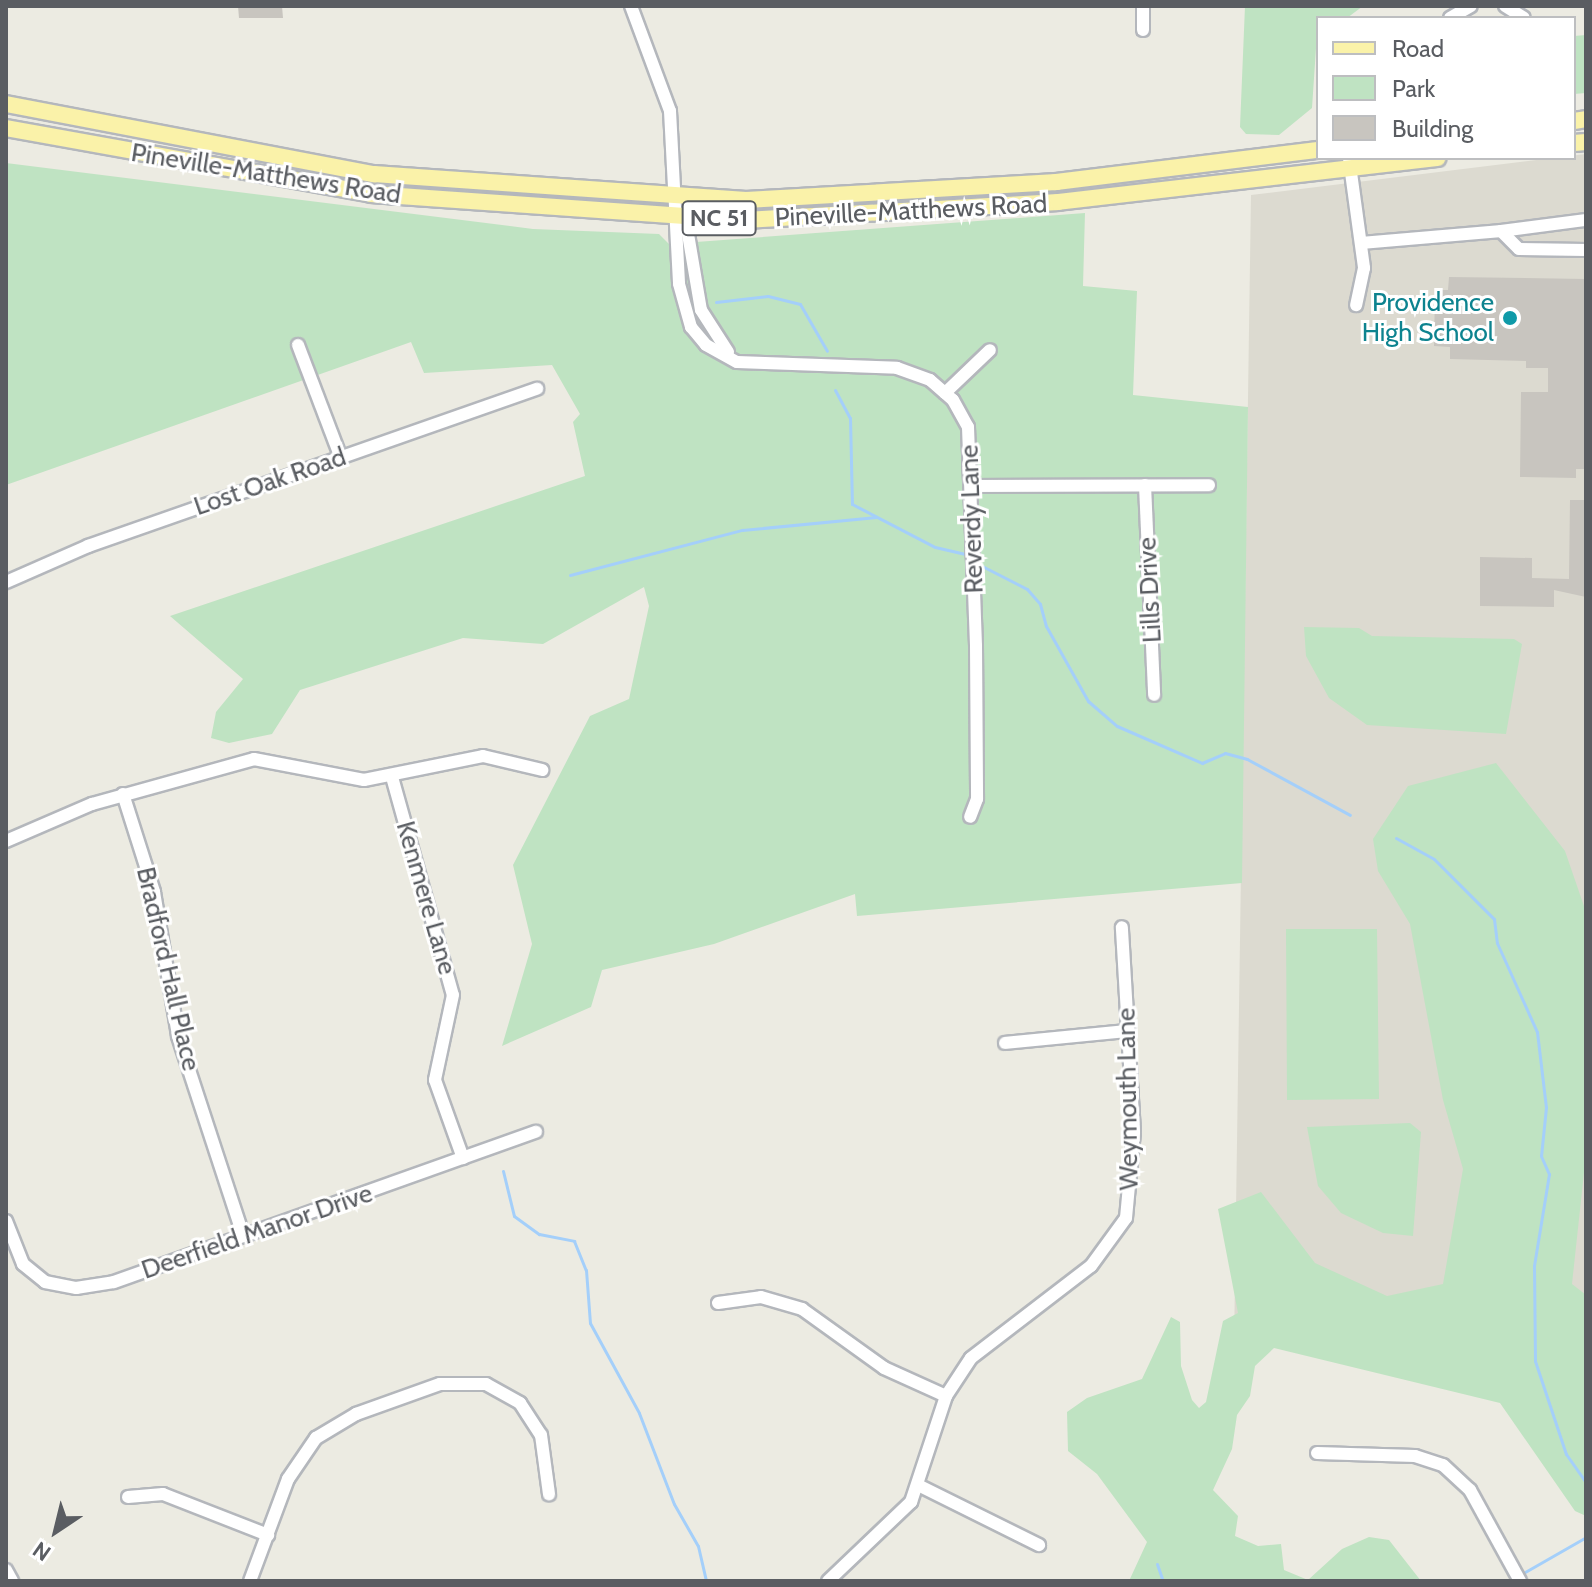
<!DOCTYPE html>
<html>
<head>
<meta charset="utf-8">
<style>
	body { margin:0 }
	#map { position:relative; width:1592px; height:1587px; overflow:hidden; background:#ecebe2; font-family:Cabin,sans-serif }
	div>[style] { position:absolute }
	.education>* { inset:0; background:#dcdad0 }
	.green>* { inset:0; background:#bfe3c2 }
	.stream>* { height:3px; margin:-1.5px; padding:0 1.5px; transform-origin:1.5px; border-radius:1.5px; background:#a4cffa }
	.building>* { inset:0; background:#c8c5bf }
	.roads { filter:drop-shadow(2px 0 #b4b7bc) drop-shadow(-2px 0 #b4b7bc) drop-shadow(0 2px #b4b7bc) drop-shadow(0 -2px #b4b7bc) }
	.minor>* { height:12px; margin:-6px; padding:0 6px; transform-origin:6px; border-radius:6px; background:#fff }
	.major>* { height:16px; margin:-8px; padding:0 8px; transform-origin:8px; border-radius:8px; background:#faf2a9 }
	.dots>* { width:22px; height:22px; translate:-50% -50%; box-sizing:border-box; border:4px solid #fff; border-radius:50% }
	span { translate:-50% -50%; white-space:nowrap; text-align:center; line-height:1.15; -webkit-text-stroke:6px #fff; paint-order:stroke }
	.shield-label span { padding:2px 6px; background:#fff; border:2px solid; border-radius:6px; -webkit-text-stroke-width:0 }
	.shield-label { font-size:24px; color:#5a5d62; font-weight:700 }
	.street-label { font-size:26px; color:#5a5d62 }
	.culture-label { font-size:26px; color:#0d838f }
	.right { translate:-100% -50%; text-align:right }
	.frame { position:absolute; inset:0; border:8px solid #5a5d62; pointer-events:none }
	.legend { position:absolute; left:1316px; top:16px; width:260px; height:144px; box-sizing:border-box; background:#fff; border:2px solid #bdbec0; margin:0; padding:10px 14px; list-style:none; font-size:24px; color:#5a5d62 }
	.legend li { display:flex; align-items:center; gap:16px; height:40px }
	.legend b { width:40px; border:2px solid #bdbec0 }
	.north { position:absolute; left:16px; top:1491px; width:80px; height:80px; -webkit-text-stroke:6px #fff; paint-order:stroke; rotate:215deg; font-size:22px; font-weight:700; line-height:32px; text-align:center; color:#5a5d62 }
	.north::after { content:''; display:block; margin:auto; width:28px; height:36px; background:#5a5d62; clip-path:polygon(50% 0,100% 100%,50% 72%,0 100%) }
</style>
</head>
<body>
<div id="map">
	<div class="education">
		<i style="clip-path:polygon(1586px 154px,1586px 1353px,1234px 1346px,1251px 195px)"></i>
	</div>
	<div class="green">
		<i style="clip-path:polygon(1245px 6px,1363px 6px,1347px 18px,1318px 18px,1312px 108px,1279px 135px,1246px 134px,1240px 127px)"></i>
		<i style="clip-path:polygon(1586px 35px,1586px 93px,1574px 94px,1574px 36px)"></i>
		<i style="clip-path:polygon(6px 163px,533px 229px,659px 234px,669px 244px,1085px 213px,1083px 286px,1137px 291px,1133px 395px,1248px 407px,1242px 883px,857px 916px,855px 894px,714px 944px,602px 970px,591px 1007px,502px 1046px,532px 944px,513px 865px,590px 716px,629px 699px,649px 606px,644px 587px,543px 644px,463px 638px,300px 690px,272px 734px,229px 743px,211px 738px,216px 712px,243px 679px,170px 616px,585px 476px,573px 422px,580px 414px,552px 365px,424px 373px,411px 342px,6px 485px)"></i>
		<i style="clip-path:polygon(1304px 627px,1359px 628px,1372px 636px,1514px 639px,1522px 644px,1506px 734px,1367px 725px,1329px 698px,1306px 656px)"></i>
		<i style="clip-path:polygon(1496px 763px,1565px 851px,1586px 912px,1586px 1154px,1572px 1284px,1586px 1295px,1586px 1516px,1575px 1511px,1500px 1403px,1274px 1348px,1255px 1366px,1250px 1396px,1237px 1415px,1232px 1449px,1213px 1490px,1238px 1516px,1235px 1536px,1258px 1546px,1281px 1544px,1284px 1570px,1308px 1580px,1342px 1549px,1369px 1537px,1389px 1540px,1421px 1581px,1129px 1581px,1147px 1542px,1097px 1474px,1068px 1451px,1067px 1412px,1087px 1398px,1142px 1379px,1171px 1317px,1180px 1322px,1181px 1366px,1192px 1400px,1199px 1408px,1206px 1402px,1223px 1321px,1238px 1313px,1218px 1209px,1261px 1192px,1315px 1263px,1387px 1296px,1443px 1284px,1463px 1169px,1443px 1100px,1410px 924px,1378px 871px,1373px 839px,1408px 786px)"></i>
		<i style="clip-path:polygon(1286px 929px,1377px 929px,1379px 1099px,1287px 1100px)"></i>
		<i style="clip-path:polygon(1410px 1123px,1421px 1132px,1413px 1236px,1383px 1233px,1341px 1213px,1318px 1186px,1307px 1127px)"></i>
	</div>
	<div class="stream">
		<i style="left:716px;top:302px;width:52px;rotate:-6.6deg"></i>
		<i style="left:768px;top:296px;width:33px;rotate:14deg"></i>
		<i style="left:800px;top:304px;width:54px;rotate:60.1deg"></i>
		<i style="left:835px;top:390px;width:32px;rotate:62deg"></i>
		<i style="left:850px;top:418px;width:86px;rotate:88.7deg"></i>
		<i style="left:852px;top:504px;width:93px;rotate:27.4deg"></i>
		<i style="left:935px;top:547px;width:31px;rotate:13deg"></i>
		<i style="left:980px;top:565px;width:53px;rotate:27.1deg"></i>
		<i style="left:1027px;top:589px;width:20px;rotate:49deg"></i>
		<i style="left:1040px;top:604px;width:23px;rotate:75deg"></i>
		<i style="left:1046px;top:626px;width:86px;rotate:60.8deg"></i>
		<i style="left:1088px;top:701px;width:38px;rotate:41deg"></i>
		<i style="left:1117px;top:726px;width:93px;rotate:23.5deg"></i>
		<i style="left:1202px;top:763px;width:25px;rotate:-23deg"></i>
		<i style="left:1225px;top:753px;width:23px;rotate:15deg"></i>
		<i style="left:1247px;top:759px;width:117px;rotate:28.5deg"></i>
		<i style="left:570px;top:575px;width:178px;rotate:-14.7deg"></i>
		<i style="left:742px;top:530px;width:135px;rotate:-5.5deg"></i>
		<i style="left:1396px;top:838px;width:43px;rotate:28.9deg"></i>
		<i style="left:1434px;top:859px;width:85px;rotate:45deg"></i>
		<i style="left:1494px;top:919px;width:24px;rotate:83deg"></i>
		<i style="left:1497px;top:943px;width:98px;rotate:65.8deg"></i>
		<i style="left:1537px;top:1032px;width:76px;rotate:83.2deg"></i>
		<i style="left:1546px;top:1107px;width:49px;rotate:95.8deg"></i>
		<i style="left:1541px;top:1156px;width:20px;rotate:66deg"></i>
		<i style="left:1549px;top:1174px;width:93px;rotate:99.3deg"></i>
		<i style="left:1534px;top:1266px;width:95px;rotate:89.4deg"></i>
		<i style="left:1535px;top:1361px;width:98px;rotate:71.6deg"></i>
		<i style="left:1566px;top:1454px;width:35px;rotate:55deg"></i>
		<i style="left:503px;top:1171px;width:46px;rotate:76.3deg"></i>
		<i style="left:514px;top:1216px;width:31px;rotate:36deg"></i>
		<i style="left:539px;top:1234px;width:36px;rotate:11deg"></i>
		<i style="left:574px;top:1241px;width:31px;rotate:68deg"></i>
		<i style="left:586px;top:1270px;width:53px;rotate:85.7deg"></i>
		<i style="left:590px;top:1323px;width:102px;rotate:61.4deg"></i>
		<i style="left:639px;top:1413px;width:97px;rotate:69deg"></i>
		<i style="left:674px;top:1504px;width:48px;rotate:60.3deg"></i>
		<i style="left:698px;top:1546px;width:36px;rotate:77deg"></i>
		<i style="left:1157px;top:1564px;width:18px;rotate:71deg"></i>
		<i style="left:1525px;top:1572px;width:70px;rotate:-29.8deg"></i>
	</div>
	<div class="building">
		<i style="clip-path:polygon(238px 6px,282px 6px,283px 18px,239px 18px)"></i>
		<i style="clip-path:polygon(1449px 277px,1586px 279px,1586px 469px,1576px 469px,1576px 478px,1520px 477px,1521px 392px,1548px 392px,1548px 368px,1526px 368px,1526px 361px,1450px 359px,1450px 347px,1434px 346px,1435px 290px,1448px 290px)"></i>
		<i style="clip-path:polygon(1570px 500px,1586px 500px,1586px 597px,1554px 590px,1554px 607px,1480px 606px,1480px 557px,1532px 558px,1532px 578px,1569px 579px)"></i>
	</div>
	<div class="roads">
		<div class="minor">
			<i style="left:631px;top:6px;width:112px;rotate:69.6deg"></i>
			<i style="left:670px;top:111px;width:173px;rotate:87deg"></i>
			<i style="left:679px;top:284px;width:45px;rotate:74.4deg"></i>
			<i style="left:691px;top:327px;width:23px;rotate:50deg"></i>
			<i style="left:706px;top:345px;width:35px;rotate:29deg"></i>
			<i style="left:737px;top:362px;width:160px;rotate:2.1deg"></i>
			<i style="left:897px;top:368px;width:35px;rotate:20deg"></i>
			<i style="left:930px;top:380px;width:30px;rotate:41deg"></i>
			<i style="left:953px;top:400px;width:31px;rotate:61deg"></i>
			<i style="left:968px;top:427px;width:219px;rotate:87.9deg"></i>
			<i style="left:976px;top:646px;width:153px;rotate:89.6deg"></i>
			<i style="left:977px;top:799px;width:19px;rotate:111deg"></i>
			<i style="left:1143px;top:6px;width:24px;rotate:90deg"></i>
			<i style="left:1505px;top:6px;width:22px;rotate:32deg"></i>
			<i style="left:1450px;top:18px;width:24px;rotate:-30deg"></i>
			<i style="left:1349px;top:158px;width:111px;rotate:82.2deg"></i>
			<i style="left:1364px;top:268px;width:38px;rotate:102deg"></i>
			<i style="left:679px;top:216px;width:20px;rotate:63deg"></i>
			<i style="left:688px;top:234px;width:77px;rotate:80.3deg"></i>
			<i style="left:701px;top:310px;width:50px;rotate:57.3deg"></i>
			<i style="left:1501px;top:231px;width:86px;rotate:-7.4deg"></i>
			<i style="left:1361px;top:243px;width:141px;rotate:-4.9deg"></i>
			<i style="left:1501px;top:231px;width:25px;rotate:45deg"></i>
			<i style="left:1519px;top:249px;width:67px;rotate:0.9deg"></i>
			<i style="left:298px;top:345px;width:121px;rotate:69.2deg"></i>
			<i style="left:945px;top:393px;width:62px;rotate:-43.7deg"></i>
			<i style="left:1145px;top:485px;width:210px;rotate:87.5deg"></i>
			<i style="left:973px;top:486px;width:236px;rotate:-0.2deg"></i>
			<i style="left:6px;top:582px;width:90px;rotate:-23.7deg"></i>
			<i style="left:88px;top:546px;width:476px;rotate:-19.3deg"></i>
			<i style="left:392px;top:777px;width:226px;rotate:74.4deg"></i>
			<i style="left:453px;top:995px;width:87px;rotate:102deg"></i>
			<i style="left:435px;top:1080px;width:83px;rotate:70.3deg"></i>
			<i style="left:123px;top:794px;width:103px;rotate:72.4deg"></i>
			<i style="left:154px;top:892px;width:146px;rotate:80.5deg"></i>
			<i style="left:178px;top:1036px;width:209px;rotate:71.9deg"></i>
			<i style="left:6px;top:841px;width:94px;rotate:-23.3deg"></i>
			<i style="left:92px;top:804px;width:168px;rotate:-15.5deg"></i>
			<i style="left:254px;top:759px;width:112px;rotate:10.8deg"></i>
			<i style="left:364px;top:780px;width:121px;rotate:-11.4deg"></i>
			<i style="left:483px;top:756px;width:61px;rotate:13.3deg"></i>
			<i style="left:1005px;top:1043px;width:124px;rotate:-5.6deg"></i>
			<i style="left:6px;top:1221px;width:46px;rotate:68.4deg"></i>
			<i style="left:23px;top:1264px;width:28px;rotate:39deg"></i>
			<i style="left:45px;top:1282px;width:32px;rotate:11deg"></i>
			<i style="left:76px;top:1288px;width:38px;rotate:-9deg"></i>
			<i style="left:114px;top:1282px;width:448px;rotate:-19.6deg"></i>
			<i style="left:718px;top:1303px;width:43px;rotate:-7.9deg"></i>
			<i style="left:761px;top:1297px;width:43px;rotate:16.3deg"></i>
			<i style="left:802px;top:1309px;width:101px;rotate:35.7deg"></i>
			<i style="left:884px;top:1368px;width:68px;rotate:24.3deg"></i>
			<i style="left:1317px;top:1453px;width:98px;rotate:1.8deg"></i>
			<i style="left:1415px;top:1456px;width:29px;rotate:18deg"></i>
			<i style="left:1443px;top:1465px;width:37px;rotate:43deg"></i>
			<i style="left:1470px;top:1490px;width:104px;rotate:61.2deg"></i>
			<i style="left:920px;top:1486px;width:133px;rotate:26.4deg"></i>
			<i style="left:128px;top:1497px;width:35px;rotate:-5deg"></i>
			<i style="left:163px;top:1494px;width:113px;rotate:21.3deg"></i>
			<i style="left:6px;top:1570px;width:13px;rotate:61deg"></i>
			<i style="left:250px;top:1581px;width:109px;rotate:-69.6deg"></i>
			<i style="left:288px;top:1479px;width:50px;rotate:-55.7deg"></i>
			<i style="left:316px;top:1438px;width:47px;rotate:-31deg"></i>
			<i style="left:356px;top:1414px;width:89px;rotate:-19.7deg"></i>
			<i style="left:440px;top:1384px;width:46px"></i>
			<i style="left:486px;top:1384px;width:39px;rotate:29deg"></i>
			<i style="left:520px;top:1403px;width:38px;rotate:57deg"></i>
			<i style="left:541px;top:1435px;width:60px;rotate:82.3deg"></i>
			<i style="left:828px;top:1581px;width:115px;rotate:-43.6deg"></i>
			<i style="left:911px;top:1502px;width:112px;rotate:-71.7deg"></i>
			<i style="left:946px;top:1396px;width:45px;rotate:-56.7deg"></i>
			<i style="left:971px;top:1358px;width:151px;rotate:-37.5deg"></i>
			<i style="left:1091px;top:1266px;width:59px;rotate:-53.9deg"></i>
			<i style="left:1126px;top:1218px;width:86px;rotate:-84.7deg"></i>
			<i style="left:1134px;top:1132px;width:205px;rotate:-93.4deg"></i>
		</div>
		<div class="major">
			<i style="left:6px;top:104px;width:375px;rotate:10.8deg"></i>
			<i style="left:374px;top:174px;width:373px;rotate:4deg"></i>
			<i style="left:746px;top:200px;width:311px;rotate:-3.3deg"></i>
			<i style="left:1056px;top:182px;width:264px;rotate:-7deg"></i>
			<i style="left:1574px;top:121px;width:12px;rotate:-9deg"></i>
			<i style="left:6px;top:128px;width:371px;rotate:10.2deg"></i>
			<i style="left:371px;top:194px;width:375px;rotate:4deg"></i>
			<i style="left:745px;top:220px;width:314px;rotate:-3.3deg"></i>
			<i style="left:1058px;top:202px;width:382px;rotate:-6.6deg"></i>
			<i style="left:1574px;top:143px;width:12px;rotate:-5deg"></i>
		</div>
	</div>
	<div class="dots">
		<i style="left:1510px;top:318px;background:#0f9aa8"></i>
	</div>
	<div class="shield-label">
		<span style="left:719px;top:218px">NC 51</span>
	</div>
	<div class="street-label">
		<span style="left:266px;top:174px;rotate:9deg">Pineville-Matthews Road</span>
		<span style="left:911px;top:211px;rotate:-3deg">Pineville-Matthews Road</span>
		<span style="left:270px;top:482px;rotate:-19deg">Lost Oak Road</span>
		<span style="left:972px;top:519px;rotate:-92deg">Reverdy Lane</span>
		<span style="left:1150px;top:590px;rotate:-93deg">Lills Drive</span>
		<span style="left:426px;top:898px;rotate:74deg">Kenmere Lane</span>
		<span style="left:168px;top:969px;rotate:77deg">Bradford Hall Place</span>
		<span style="left:1128px;top:1099px;rotate:-91deg">Weymouth Lane</span>
		<span style="left:257px;top:1232px;rotate:-19deg">Deerfield Manor Drive</span>
	</div>
	<div class="culture-label">
		<span class="right" style="left:1494px;top:318px">Providence<br>High School</span>
	</div>
	<div class="frame"></div>
	<ul class="legend">
	<li><b style="height:10px;background:#faf2a9"></b>Road</li>
	<li><b style="height:22px;background:#bfe3c2"></b>Park</li>
	<li><b style="height:22px;background:#c8c5bf"></b>Building</li>
	</ul>
	<div class="north">N</div>
</div>
</body>
</html>
